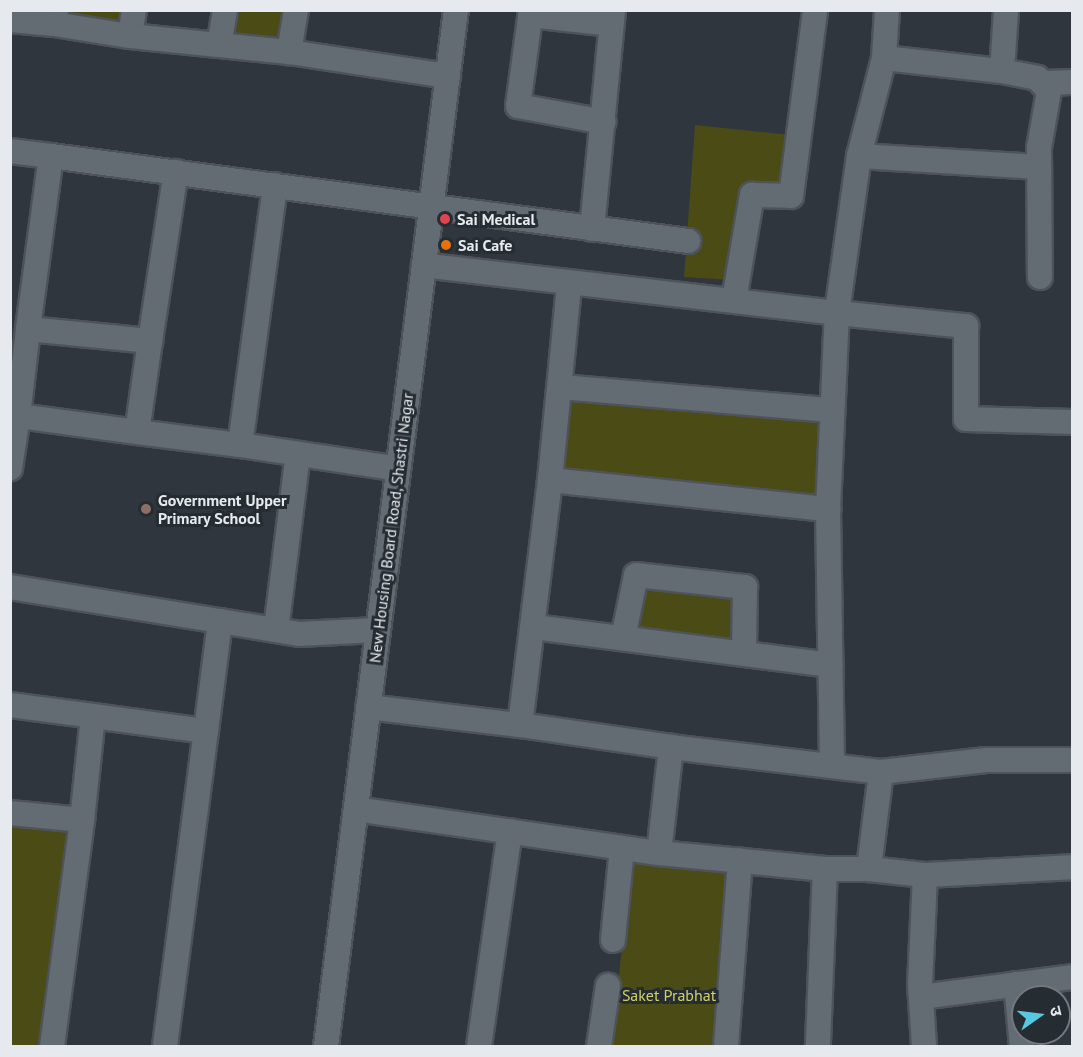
<!DOCTYPE html>
<html>
<head>
<meta charset="utf-8">
<style>
	body { margin:0 }
	#map { position:relative; width:1083px; height:1057px; overflow:hidden; background:#2f363d; font-family:"PT Sans","Noto Sans Devanagari",sans-serif }
	div>[style] { position:absolute }
	.green>* { inset:0; background:#4b4c15 }
	.roads { filter:drop-shadow(2px 0 #4d5359) drop-shadow(-2px 0 #4d5359) drop-shadow(0 2px #4d5359) drop-shadow(0 -2px #4d5359) }
	.minor>* { height:24px; margin:-12px; padding:0 12px; transform-origin:12px; border-radius:12px; background:#636b73 }
	.dots>* { width:16px; height:16px; translate:-50% -50%; box-sizing:border-box; border:3px solid #252c32; border-radius:50% }
	span { translate:-50% -50%; white-space:nowrap; text-align:center; line-height:1.15; -webkit-text-stroke:6px #252c32; paint-order:stroke }
	.poi-label { font-size:16px; color:#e6eaee; font-weight:700 }
	.left { translate:0 -50%; text-align:left }
	.street-label { font-size:16px; color:#e6eaee }
	.park-label { font-size:16px; color:#d0d267 }
	.frame { position:absolute; inset:0; border:12px solid #e6eaee; pointer-events:none }
	.north { position:absolute; left:1011px; top:985px; width:60px; height:60px; box-sizing:border-box; background:#252c32; border:2px solid #72787d; border-radius:50%; rotate:76deg; font-size:16px; font-weight:700; line-height:24px; text-align:center; color:#e6eaee }
	.north::after { content:''; display:block; margin:auto; width:21px; height:27px; background:#56c9e0; clip-path:polygon(50% 0,100% 100%,50% 72%,0 100%) }
</style>
</head>
<body>
<div id="map">
	<div class="green">
		<i style="clip-path:polygon(62px 11px,127px 11px,126px 21px,61px 18px)"></i>
		<i style="clip-path:polygon(233px 11px,286px 11px,282px 40px,228px 37px)"></i>
		<i style="clip-path:polygon(695px 125px,791px 135px,783px 188px,745px 186px,733px 280px,684px 277px)"></i>
		<i style="clip-path:polygon(570px 398px,819px 418px,819px 496px,562px 482px)"></i>
		<i style="clip-path:polygon(639px 582px,741px 598px,735px 648px,629px 637px)"></i>
		<i style="clip-path:polygon(11px 820px,74px 827px,44px 1046px,11px 1046px)"></i>
		<i style="clip-path:polygon(632px 858px,729px 870px,716px 1046px,611px 1046px)"></i>
	</div>
	<div class="roads">
		<div class="minor">
			<i style="left:134px;top:10px;width:26px;rotate:99deg"></i>
			<i style="left:130px;top:36px;width:89px;rotate:5.8deg"></i>
			<i style="left:219px;top:45px;width:36px;rotate:-80deg"></i>
			<i style="left:296px;top:10px;width:43px;rotate:99.5deg"></i>
			<i style="left:289px;top:52px;width:161px;rotate:8.6deg"></i>
			<i style="left:531px;top:10px;width:97px;rotate:97.7deg"></i>
			<i style="left:518px;top:106px;width:87px;rotate:10.5deg"></i>
			<i style="left:887px;top:10px;width:48px;rotate:93.6deg"></i>
			<i style="left:884px;top:58px;width:101px;rotate:104.3deg"></i>
			<i style="left:859px;top:156px;width:159px;rotate:98deg"></i>
			<i style="left:837px;top:313px;width:130px;rotate:5.8deg"></i>
			<i style="left:966px;top:326px;width:93px;rotate:90deg"></i>
			<i style="left:966px;top:419px;width:106px;rotate:1.6deg"></i>
			<i style="left:530px;top:15px;width:82px;rotate:6.3deg"></i>
			<i style="left:10px;top:20px;width:44px;rotate:5.2deg"></i>
			<i style="left:54px;top:24px;width:14px;rotate:-82deg"></i>
			<i style="left:54px;top:24px;width:77px;rotate:9deg"></i>
			<i style="left:219px;top:45px;width:70px;rotate:5.7deg"></i>
			<i style="left:884px;top:58px;width:119px;rotate:6.3deg"></i>
			<i style="left:1002px;top:71px;width:61px;rotate:-86.2deg"></i>
			<i style="left:1002px;top:71px;width:36px;rotate:11deg"></i>
			<i style="left:1037px;top:78px;width:18px;rotate:47deg"></i>
			<i style="left:1049px;top:91px;width:58px;rotate:100deg"></i>
			<i style="left:1039px;top:148px;width:129px;rotate:89.6deg"></i>
			<i style="left:1046px;top:83px;width:26px;rotate:-2deg"></i>
			<i style="left:10px;top:151px;width:41px;rotate:7deg"></i>
			<i style="left:51px;top:156px;width:175px;rotate:97.6deg"></i>
			<i style="left:28px;top:329px;width:123px;rotate:5.6deg"></i>
			<i style="left:150px;top:341px;width:92px;rotate:98.1deg"></i>
			<i style="left:137px;top:432px;width:120px;rotate:-172.3deg"></i>
			<i style="left:18px;top:416px;width:53px;rotate:98.7deg"></i>
			<i style="left:51px;top:156px;width:643px;rotate:7.6deg"></i>
			<i style="left:859px;top:156px;width:180px;rotate:3.5deg"></i>
			<i style="left:592px;top:229px;width:220px;rotate:-84.5deg"></i>
			<i style="left:734px;top:300px;width:107px;rotate:-80.3deg"></i>
			<i style="left:752px;top:195px;width:39px;rotate:1deg"></i>
			<i style="left:791px;top:196px;width:188px;rotate:-82.6deg"></i>
			<i style="left:150px;top:341px;width:171px;rotate:-81.3deg"></i>
			<i style="left:561px;top:387px;width:270px;rotate:4.9deg"></i>
			<i style="left:18px;top:416px;width:88px;rotate:-83.4deg"></i>
			<i style="left:137px;top:432px;width:104px;rotate:7.2deg"></i>
			<i style="left:240px;top:445px;width:262px;rotate:-82.3deg"></i>
			<i style="left:240px;top:445px;width:160px;rotate:8.6deg"></i>
			<i style="left:550px;top:480px;width:195px;rotate:-84.4deg"></i>
			<i style="left:828px;top:509px;width:257px;rotate:89.1deg"></i>
			<i style="left:10px;top:587px;width:213px;rotate:9.2deg"></i>
			<i style="left:534px;top:627px;width:299px;rotate:7.3deg"></i>
			<i style="left:276px;top:630px;width:177px;rotate:-82.9deg"></i>
			<i style="left:623px;top:638px;width:64px;rotate:-78.3deg"></i>
			<i style="left:636px;top:575px;width:110px;rotate:6.3deg"></i>
			<i style="left:745px;top:587px;width:67px;rotate:90.9deg"></i>
			<i style="left:10px;top:705px;width:84px;rotate:7.5deg"></i>
			<i style="left:93px;top:716px;width:105px;rotate:96deg"></i>
			<i style="left:82px;top:820px;width:72px;rotate:-174.4deg"></i>
			<i style="left:368px;top:707px;width:153px;rotate:6.8deg"></i>
			<i style="left:520px;top:725px;width:247px;rotate:-83deg"></i>
			<i style="left:550px;top:480px;width:280px;rotate:6deg"></i>
			<i style="left:828px;top:509px;width:196px;rotate:-87.4deg"></i>
			<i style="left:837px;top:313px;width:416px;rotate:-173.4deg"></i>
			<i style="left:93px;top:716px;width:114px;rotate:7.6deg"></i>
			<i style="left:206px;top:731px;width:111px;rotate:-82.7deg"></i>
			<i style="left:220px;top:621px;width:80px;rotate:9.3deg"></i>
			<i style="left:299px;top:634px;width:79px;rotate:-2.9deg"></i>
			<i style="left:671px;top:747px;width:211px;rotate:6.8deg"></i>
			<i style="left:881px;top:772px;width:98px;rotate:97.1deg"></i>
			<i style="left:869px;top:869px;width:44px;rotate:180deg"></i>
			<i style="left:881px;top:772px;width:106px;rotate:-6.5deg"></i>
			<i style="left:986px;top:760px;width:86px"></i>
			<i style="left:356px;top:809px;width:306px;rotate:8.3deg"></i>
			<i style="left:659px;top:853px;width:107px;rotate:-83.5deg"></i>
			<i style="left:671px;top:747px;width:153px;rotate:-171.7deg"></i>
			<i style="left:659px;top:853px;width:167px;rotate:5.5deg"></i>
			<i style="left:825px;top:869px;width:177px;rotate:92.3deg"></i>
			<i style="left:869px;top:869px;width:56px;rotate:6.1deg"></i>
			<i style="left:925px;top:875px;width:109px;rotate:92.6deg"></i>
			<i style="left:920px;top:984px;width:62px;rotate:86.3deg"></i>
			<i style="left:925px;top:875px;width:147px;rotate:-3.1deg"></i>
			<i style="left:613px;top:940px;width:92px;rotate:-84.4deg"></i>
			<i style="left:1016px;top:984px;width:62px;rotate:84.5deg"></i>
			<i style="left:921px;top:997px;width:152px;rotate:-7.5deg"></i>
			<i style="left:52px;top:1046px;width:228px;rotate:-82.4deg"></i>
			<i style="left:165px;top:1046px;width:318px;rotate:-82.6deg"></i>
			<i style="left:326px;top:1046px;width:1044px;rotate:-82.85deg"></i>
			<i style="left:479px;top:1046px;width:217px;rotate:-81.8deg"></i>
			<i style="left:599px;top:1046px;width:61px;rotate:-81.5deg"></i>
			<i style="left:726px;top:1046px;width:186px;rotate:-85.7deg"></i>
		</div>
	</div>
	<div class="dots">
		<i style="left:445px;top:219px;background:#e0444e"></i>
		<i style="left:446px;top:245px;background:#e8710a"></i>
		<i style="left:146px;top:509px;background:#8d6e63"></i>
	</div>
	<div class="poi-label">
		<span class="left" style="left:457px;top:219px">Sai Medical</span>
		<span class="left" style="left:458px;top:245px">Sai Cafe</span>
		<span class="left" style="left:158px;top:509px">Government Upper<br>Primary School</span>
	</div>
	<div class="street-label">
		<span style="left:391px;top:528px;rotate:-83deg">New Housing Board Road, Shastri Nagar</span>
	</div>
	<div class="park-label">
		<span style="left:669px;top:995px">Saket Prabhat</span>
	</div>
	<div class="frame"></div>
	<div class="north">उ</div>
</div>
</body>
</html>
